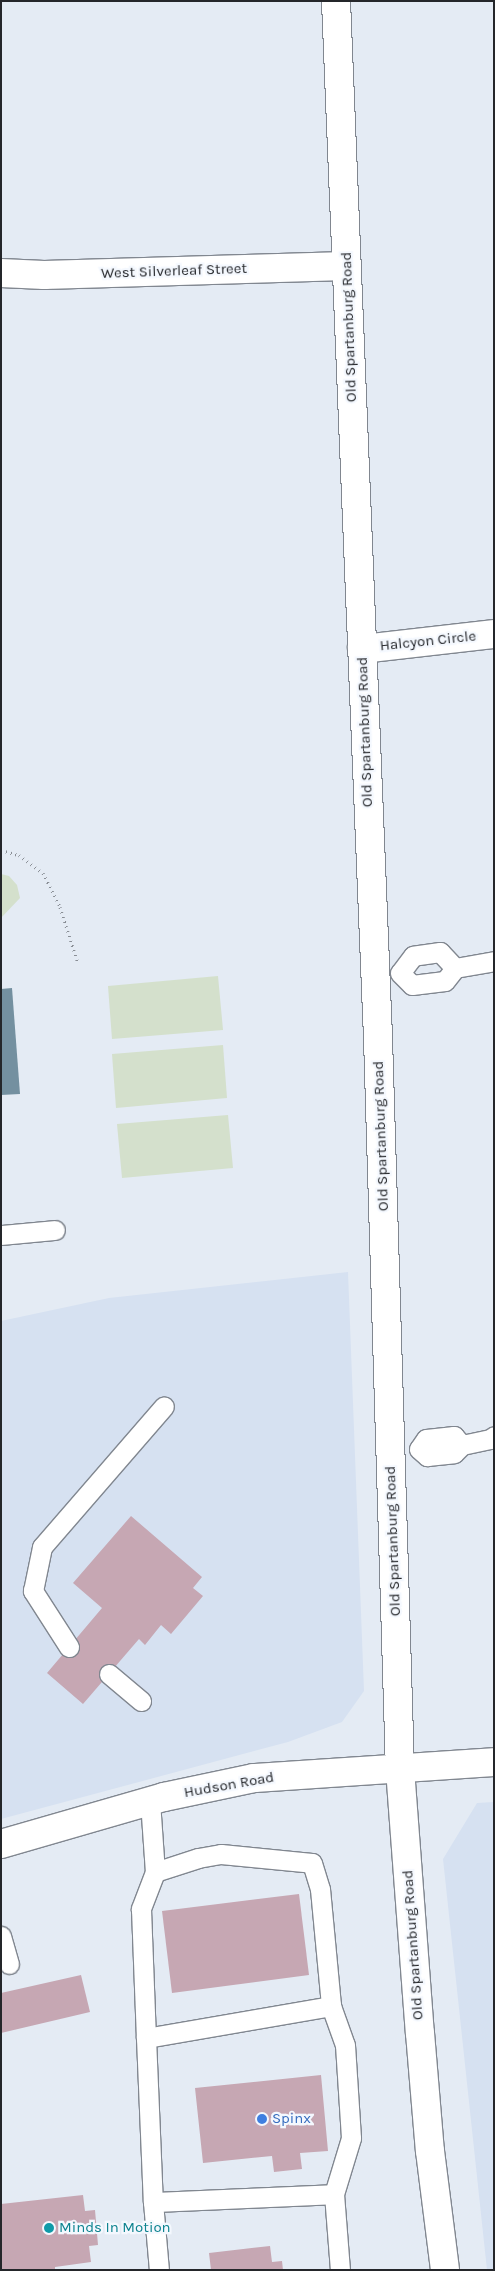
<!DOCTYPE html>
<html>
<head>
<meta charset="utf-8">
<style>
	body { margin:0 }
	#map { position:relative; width:495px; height:2271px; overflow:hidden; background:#e4ebf4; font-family:Karla,sans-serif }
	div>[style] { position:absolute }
	.built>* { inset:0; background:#d6e1f1 }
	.green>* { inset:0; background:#d4e0cc }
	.water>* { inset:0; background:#7490a0 }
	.building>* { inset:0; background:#c6a7b3 }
	.path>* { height:3px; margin-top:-1.5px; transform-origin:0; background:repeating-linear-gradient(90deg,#898e95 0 1px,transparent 0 5px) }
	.roads { filter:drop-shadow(1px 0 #818790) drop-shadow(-1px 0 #818790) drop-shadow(0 1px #818790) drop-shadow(0 -1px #818790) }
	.lane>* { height:19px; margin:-9.5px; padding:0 9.5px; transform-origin:9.5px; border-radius:9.5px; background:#fff }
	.street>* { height:28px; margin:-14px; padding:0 14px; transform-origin:14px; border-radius:14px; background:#fff }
	.secondary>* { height:28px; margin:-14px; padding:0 14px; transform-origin:14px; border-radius:14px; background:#fff }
	.dots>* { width:14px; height:14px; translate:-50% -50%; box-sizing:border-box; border:2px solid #f4f8fe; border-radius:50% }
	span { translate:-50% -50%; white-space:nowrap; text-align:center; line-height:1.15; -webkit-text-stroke:4.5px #f4f8fe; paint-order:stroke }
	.street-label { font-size:15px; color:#24262a }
	.shop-label { font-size:15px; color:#366cbe }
	.left { translate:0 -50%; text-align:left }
	.culture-label { font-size:15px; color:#0d838f }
	.frame { position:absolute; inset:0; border:2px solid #24262a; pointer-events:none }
</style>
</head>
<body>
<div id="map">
	<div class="built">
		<i style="clip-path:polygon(348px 1272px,364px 1691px,342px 1722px,288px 1742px,1px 1819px,1px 1321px,109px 1298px)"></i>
		<i style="clip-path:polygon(494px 1802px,494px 2270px,487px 2270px,443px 1859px,477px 1803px)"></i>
	</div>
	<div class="green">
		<i style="clip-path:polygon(1px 874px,9px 876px,17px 885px,20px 898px,1px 918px)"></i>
		<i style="clip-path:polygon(218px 976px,223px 1030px,112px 1039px,108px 986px)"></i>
		<i style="clip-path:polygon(223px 1045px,227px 1098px,116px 1108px,112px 1054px)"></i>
		<i style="clip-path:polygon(228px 1115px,233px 1168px,122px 1178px,117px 1124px)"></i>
	</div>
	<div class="water">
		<i style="clip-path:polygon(12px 988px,20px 1094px,1px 1095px,1px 989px)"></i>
	</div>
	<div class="building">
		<i style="clip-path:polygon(131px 1516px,202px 1577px,193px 1588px,203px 1596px,171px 1634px,161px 1625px,145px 1645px,139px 1639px,83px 1704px,47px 1673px,102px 1608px,73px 1583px)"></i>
		<i style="clip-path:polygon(299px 1894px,309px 1975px,172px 1993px,162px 1911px)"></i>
		<i style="clip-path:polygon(81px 1975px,90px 2012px,1px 2033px,1px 1993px)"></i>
		<i style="clip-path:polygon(321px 2075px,328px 2151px,300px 2153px,302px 2169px,274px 2172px,272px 2156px,203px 2163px,195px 2088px)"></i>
		<i style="clip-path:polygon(83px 2195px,85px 2211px,95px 2210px,98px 2245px,89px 2246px,91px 2262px,55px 2267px,55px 2270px,1px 2270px,1px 2204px)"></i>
		<i style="clip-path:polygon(270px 2246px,272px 2262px,282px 2261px,283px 2270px,211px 2270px,209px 2253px)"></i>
	</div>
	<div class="path">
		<i style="left:1px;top:850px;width:19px;rotate:16deg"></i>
		<i style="left:19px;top:855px;width:30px;rotate:37deg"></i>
		<i style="left:43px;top:873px;width:38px;rotate:63deg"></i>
		<i style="left:60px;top:907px;width:59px;rotate:72.2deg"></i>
	</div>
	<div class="roads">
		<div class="lane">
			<i style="left:455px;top:968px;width:22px;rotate:-133deg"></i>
			<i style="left:440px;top:952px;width:27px;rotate:172deg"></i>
			<i style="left:413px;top:956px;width:21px;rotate:127deg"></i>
			<i style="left:400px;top:973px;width:17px;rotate:45deg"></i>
			<i style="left:412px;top:985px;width:33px;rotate:-7deg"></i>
			<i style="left:445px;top:981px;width:16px;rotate:-52deg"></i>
			<i style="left:455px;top:968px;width:40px;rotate:-10deg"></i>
			<i style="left:1px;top:1235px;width:54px;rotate:-5.3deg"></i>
			<i style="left:462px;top:1445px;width:12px;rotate:-132deg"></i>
			<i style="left:454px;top:1436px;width:28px;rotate:174deg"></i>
			<i style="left:426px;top:1439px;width:12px;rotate:125deg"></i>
			<i style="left:419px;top:1449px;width:11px;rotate:41deg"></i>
			<i style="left:427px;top:1456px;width:27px;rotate:-6deg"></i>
			<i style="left:454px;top:1453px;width:11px;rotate:-45deg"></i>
			<i style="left:462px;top:1445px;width:30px;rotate:-12deg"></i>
			<i style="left:491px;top:1439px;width:4px;rotate:-45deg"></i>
			<i style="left:69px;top:1647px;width:67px;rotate:-122.7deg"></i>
			<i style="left:33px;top:1591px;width:45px;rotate:-78.4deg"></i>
			<i style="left:42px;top:1547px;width:186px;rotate:-49.1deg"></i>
			<i style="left:109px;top:1674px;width:42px;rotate:40.2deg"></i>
			<i style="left:150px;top:1801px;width:71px;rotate:86deg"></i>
			<i style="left:155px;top:1872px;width:45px;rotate:-18deg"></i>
			<i style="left:198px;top:1858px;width:23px;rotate:-10deg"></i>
			<i style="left:221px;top:1854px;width:91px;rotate:5.6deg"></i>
			<i style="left:312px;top:1863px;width:27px;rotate:73deg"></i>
			<i style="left:320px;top:1889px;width:118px;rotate:84.6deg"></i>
			<i style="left:331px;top:2006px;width:41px;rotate:70.3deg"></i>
			<i style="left:345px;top:2045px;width:93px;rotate:86.3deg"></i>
			<i style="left:351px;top:2138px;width:59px;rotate:106.9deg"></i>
			<i style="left:334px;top:2194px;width:76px;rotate:85.5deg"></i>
			<i style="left:155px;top:1872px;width:40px;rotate:111deg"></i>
			<i style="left:141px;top:1909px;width:129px;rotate:87.8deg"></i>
			<i style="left:146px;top:2038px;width:188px;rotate:-9.8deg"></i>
			<i style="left:1px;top:1936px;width:29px;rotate:74deg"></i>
			<i style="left:146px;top:2038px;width:164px;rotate:87.6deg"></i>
			<i style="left:153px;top:2202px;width:68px;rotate:85deg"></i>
			<i style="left:153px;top:2202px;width:181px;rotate:-2.5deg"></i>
		</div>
		<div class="street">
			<i style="left:1px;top:273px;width:43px;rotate:2.7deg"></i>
			<i style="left:44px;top:275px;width:302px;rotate:-1.7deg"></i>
			<i style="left:362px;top:649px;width:133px;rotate:-6.5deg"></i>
		</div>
		<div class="secondary">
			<i style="left:336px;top:1px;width:1038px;rotate:87.68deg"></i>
			<i style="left:378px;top:1038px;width:731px;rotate:88.28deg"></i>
			<i style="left:400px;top:1769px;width:265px;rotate:85.7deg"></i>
			<i style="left:420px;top:2033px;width:118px;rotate:85.2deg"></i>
			<i style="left:430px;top:2151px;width:120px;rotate:82.8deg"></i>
			<i style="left:1px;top:1844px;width:170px;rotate:-16.1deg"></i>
			<i style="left:164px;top:1797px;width:92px;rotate:-11.9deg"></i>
			<i style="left:254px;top:1778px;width:241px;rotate:-3.8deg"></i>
		</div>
	</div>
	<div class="dots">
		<i style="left:262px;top:2119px;background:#3f7fe0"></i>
		<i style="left:49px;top:2228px;background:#0f9aa8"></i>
	</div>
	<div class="street-label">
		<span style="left:174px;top:271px;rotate:-2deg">West Silverleaf Street</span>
		<span style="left:349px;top:327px;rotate:-92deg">Old Spartanburg Road</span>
		<span style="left:428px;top:641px;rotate:-6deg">Halcyon Circle</span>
		<span style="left:365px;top:732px;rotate:-92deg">Old Spartanburg Road</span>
		<span style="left:381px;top:1136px;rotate:-92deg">Old Spartanburg Road</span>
		<span style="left:393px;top:1541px;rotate:-92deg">Old Spartanburg Road</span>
		<span style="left:229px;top:1785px;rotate:-10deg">Hudson Road</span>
		<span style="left:413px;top:1945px;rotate:-94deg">Old Spartanburg Road</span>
	</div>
	<div class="shop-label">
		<span class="left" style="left:272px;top:2119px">Spinx</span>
	</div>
	<div class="culture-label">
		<span class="left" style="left:59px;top:2228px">Minds In Motion</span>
	</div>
	<div class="frame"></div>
</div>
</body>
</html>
